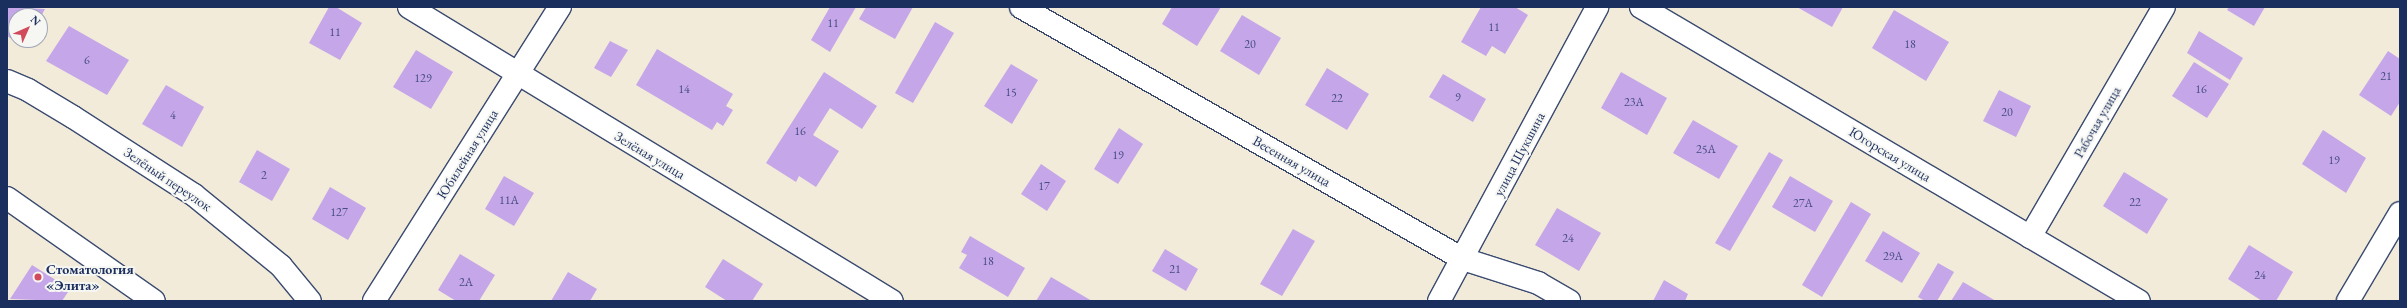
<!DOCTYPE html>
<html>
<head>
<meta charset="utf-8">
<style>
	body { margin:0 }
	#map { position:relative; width:2407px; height:308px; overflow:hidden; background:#f2ebd9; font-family:"EB Garamond",serif }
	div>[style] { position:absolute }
	.building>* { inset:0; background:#c5a6e9 }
	.roads { filter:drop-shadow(1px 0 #3b4b70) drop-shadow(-1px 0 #3b4b70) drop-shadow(0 1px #3b4b70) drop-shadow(0 -1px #3b4b70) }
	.street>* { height:22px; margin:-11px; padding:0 11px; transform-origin:11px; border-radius:11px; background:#fff }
	.secondary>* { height:22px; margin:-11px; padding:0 11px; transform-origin:11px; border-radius:11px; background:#fff }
	.dots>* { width:11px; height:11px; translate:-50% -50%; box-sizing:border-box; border:2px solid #f6f6f2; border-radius:50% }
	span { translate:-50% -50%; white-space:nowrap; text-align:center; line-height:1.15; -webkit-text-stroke:4px #f6f6f2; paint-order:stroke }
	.number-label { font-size:12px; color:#464d81 }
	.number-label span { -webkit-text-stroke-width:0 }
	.street-label { font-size:14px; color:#1b2f5e }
	.poi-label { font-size:14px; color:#1b2f5e; font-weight:700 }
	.left { translate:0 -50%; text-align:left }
	.frame { position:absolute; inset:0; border:8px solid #1b2f5e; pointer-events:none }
	.north { position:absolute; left:8px; top:8px; width:40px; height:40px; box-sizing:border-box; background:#f6f6f2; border:1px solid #9ea6b7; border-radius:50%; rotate:45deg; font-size:11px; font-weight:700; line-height:16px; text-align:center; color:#1b2f5e }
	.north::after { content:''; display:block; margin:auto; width:14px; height:18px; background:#d1495b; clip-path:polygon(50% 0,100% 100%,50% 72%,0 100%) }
</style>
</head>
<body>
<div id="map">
	<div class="building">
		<i style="clip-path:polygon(7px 7px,45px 9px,40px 18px,40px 16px,16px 16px,16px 40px,28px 40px,24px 46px,7px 36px)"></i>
		<i style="clip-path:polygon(329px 7px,336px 7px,362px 23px,340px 60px,309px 43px)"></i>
		<i style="clip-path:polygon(830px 7px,856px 7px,830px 52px,811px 40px)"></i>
		<i style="clip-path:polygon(866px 7px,913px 7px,895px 39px,859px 19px)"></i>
		<i style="clip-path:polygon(1172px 7px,1221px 7px,1197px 46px,1162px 24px)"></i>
		<i style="clip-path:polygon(1481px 7px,1515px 7px,1528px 15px,1505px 54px,1492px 46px,1486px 56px,1461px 42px)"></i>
		<i style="clip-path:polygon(1797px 7px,1843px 7px,1832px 27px)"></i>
		<i style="clip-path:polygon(2229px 7px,2265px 7px,2254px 26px,2227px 10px)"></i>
		<i style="clip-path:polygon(1894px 10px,1949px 42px,1926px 81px,1872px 48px)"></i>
		<i style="clip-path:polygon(1242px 15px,1281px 38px,1259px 75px,1220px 51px)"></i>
		<i style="clip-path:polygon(935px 22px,954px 33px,913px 103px,895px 93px)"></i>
		<i style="clip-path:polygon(69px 26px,129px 60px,107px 95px,46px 61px)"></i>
		<i style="clip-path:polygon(2199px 31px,2243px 58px,2230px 80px,2187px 53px)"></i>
		<i style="clip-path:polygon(610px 41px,628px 50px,611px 77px,594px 68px)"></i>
		<i style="clip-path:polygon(657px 49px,733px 94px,726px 106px,733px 110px,723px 126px,717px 122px,712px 130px,636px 85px)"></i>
		<i style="clip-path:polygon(416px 50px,453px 72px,431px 109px,393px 87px)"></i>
		<i style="clip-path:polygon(2388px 51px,2400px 59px,2400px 102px,2391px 116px,2359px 95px)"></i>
		<i style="clip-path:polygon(2194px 62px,2229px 84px,2207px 118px,2172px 96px)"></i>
		<i style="clip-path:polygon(1011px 64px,1038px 80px,1012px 124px,984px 106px)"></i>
		<i style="clip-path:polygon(1327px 68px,1369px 94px,1347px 130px,1305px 105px)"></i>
		<i style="clip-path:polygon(824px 72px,877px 106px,862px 129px,830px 108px,813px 135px,839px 151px,816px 187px,799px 176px,796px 182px,766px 163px)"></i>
		<i style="clip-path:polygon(1621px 72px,1667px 98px,1647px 135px,1601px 108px)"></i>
		<i style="clip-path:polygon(1443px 74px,1486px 99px,1473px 122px,1429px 97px)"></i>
		<i style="clip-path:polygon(166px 85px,204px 107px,182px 147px,142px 124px)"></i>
		<i style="clip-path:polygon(1999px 90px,2031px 106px,2016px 137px,1983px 121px)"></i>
		<i style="clip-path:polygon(1693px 120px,1738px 146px,1719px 179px,1673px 153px)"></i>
		<i style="clip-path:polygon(1119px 128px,1143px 144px,1118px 184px,1094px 169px)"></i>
		<i style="clip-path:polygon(2323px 130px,2366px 158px,2346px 193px,2302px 164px)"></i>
		<i style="clip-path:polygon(257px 150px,290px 169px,272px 201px,239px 182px)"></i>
		<i style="clip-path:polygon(1769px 152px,1783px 160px,1730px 251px,1715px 243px)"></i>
		<i style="clip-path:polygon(1041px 164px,1066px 181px,1047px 211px,1021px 194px)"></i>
		<i style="clip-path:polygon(2124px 172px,2168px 199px,2147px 234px,2103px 206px)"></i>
		<i style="clip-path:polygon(504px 176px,534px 193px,514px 226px,485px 209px)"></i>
		<i style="clip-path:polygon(1790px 176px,1833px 201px,1815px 232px,1772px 207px)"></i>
		<i style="clip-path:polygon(330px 187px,366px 208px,348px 240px,312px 219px)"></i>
		<i style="clip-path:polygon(1851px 202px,1871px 214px,1822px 297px,1802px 285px)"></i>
		<i style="clip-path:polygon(1557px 208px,1601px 233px,1579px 271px,1535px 245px)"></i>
		<i style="clip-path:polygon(1293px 229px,1315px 241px,1282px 296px,1260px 284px)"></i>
		<i style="clip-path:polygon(1883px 231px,1920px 253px,1902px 283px,1865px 261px)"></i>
		<i style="clip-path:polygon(970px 236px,1025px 268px,1008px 297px,959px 268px,967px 255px,961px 252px)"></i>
		<i style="clip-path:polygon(2249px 245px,2293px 272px,2276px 301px,2262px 301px,2228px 279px)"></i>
		<i style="clip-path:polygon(1165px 249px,1198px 269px,1186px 291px,1152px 271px)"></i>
		<i style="clip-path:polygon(460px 254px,495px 275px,479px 301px,456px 301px,438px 290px)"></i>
		<i style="clip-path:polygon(723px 259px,763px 284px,752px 301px,727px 301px,705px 287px)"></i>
		<i style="clip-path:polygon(1938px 263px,1954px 272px,1937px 301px,1925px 301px,1918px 297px)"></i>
		<i style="clip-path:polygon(32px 265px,70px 289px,62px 301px,10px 299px)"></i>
		<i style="clip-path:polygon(568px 272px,597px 289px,590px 301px,551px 301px)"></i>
		<i style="clip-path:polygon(1051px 277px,1092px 301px,1036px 301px)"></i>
		<i style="clip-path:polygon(1664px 280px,1688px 294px,1685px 301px,1653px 301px)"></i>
		<i style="clip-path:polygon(1963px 282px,1996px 301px,1951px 301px)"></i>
	</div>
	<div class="roads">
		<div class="street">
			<i style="left:409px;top:7px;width:565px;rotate:31.33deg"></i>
			<i style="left:1021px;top:7px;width:509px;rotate:29.69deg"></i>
			<i style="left:1463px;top:259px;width:79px;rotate:17.7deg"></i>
			<i style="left:1538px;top:283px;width:36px;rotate:30deg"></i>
			<i style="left:1641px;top:7px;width:578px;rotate:30.56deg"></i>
			<i style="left:7px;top:81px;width:23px;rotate:23deg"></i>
			<i style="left:28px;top:90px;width:52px;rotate:31deg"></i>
			<i style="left:73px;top:117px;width:144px;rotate:32.8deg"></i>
			<i style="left:194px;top:195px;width:112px;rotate:39.2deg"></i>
			<i style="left:281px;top:266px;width:45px;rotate:50.4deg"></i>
			<i style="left:7px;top:198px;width:179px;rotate:35deg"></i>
			<i style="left:2030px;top:237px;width:266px;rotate:-59.8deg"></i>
			<i style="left:1439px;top:301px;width:334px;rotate:-61.7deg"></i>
			<i style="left:2348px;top:301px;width:102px;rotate:-59.4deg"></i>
		</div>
		<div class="secondary">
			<i style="left:374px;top:301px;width:348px;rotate:-57.7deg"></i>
		</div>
	</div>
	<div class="dots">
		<i style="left:38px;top:277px;background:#d1495b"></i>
	</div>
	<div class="number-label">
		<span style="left:833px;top:24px">11</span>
		<span style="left:1494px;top:28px">11</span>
		<span style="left:335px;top:33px">11</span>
		<span style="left:1250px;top:45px">20</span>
		<span style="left:1910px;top:45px">18</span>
		<span style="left:87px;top:61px">6</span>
		<span style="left:2386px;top:77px">21</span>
		<span style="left:423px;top:79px">129</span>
		<span style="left:684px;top:90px">14</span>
		<span style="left:2201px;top:90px">16</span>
		<span style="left:1011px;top:93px">15</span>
		<span style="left:1458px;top:98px">9</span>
		<span style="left:1337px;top:99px">22</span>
		<span style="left:1634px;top:103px">23А</span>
		<span style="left:2007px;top:113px">20</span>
		<span style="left:173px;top:116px">4</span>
		<span style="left:800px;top:132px">16</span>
		<span style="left:1706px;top:150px">25А</span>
		<span style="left:1118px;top:156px">19</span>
		<span style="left:2334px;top:161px">19</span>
		<span style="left:264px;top:176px">2</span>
		<span style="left:1044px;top:187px">17</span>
		<span style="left:509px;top:201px">11А</span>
		<span style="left:2135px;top:203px">22</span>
		<span style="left:1803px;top:204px">27А</span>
		<span style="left:339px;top:213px">127</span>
		<span style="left:1568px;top:239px">24</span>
		<span style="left:1893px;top:257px">29А</span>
		<span style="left:988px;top:262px">18</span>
		<span style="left:1175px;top:270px">21</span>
		<span style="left:2260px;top:276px">24</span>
		<span style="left:466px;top:283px">2А</span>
	</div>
	<div class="street-label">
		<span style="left:2097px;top:122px;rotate:-60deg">Рабочая улица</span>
		<span style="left:467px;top:154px;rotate:-58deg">Юбилейная улица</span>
		<span style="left:1519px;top:154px;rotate:-62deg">улица Шукшина</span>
		<span style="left:1890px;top:154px;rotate:31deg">Югорская улица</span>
		<span style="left:650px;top:155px;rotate:31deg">Зелёная улица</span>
		<span style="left:1292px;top:161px;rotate:30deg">Весенняя улица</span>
		<span style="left:168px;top:179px;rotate:34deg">Зелёный переулок</span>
	</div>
	<div class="poi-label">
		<span class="left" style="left:46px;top:277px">Стоматология<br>«Элита»</span>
	</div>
	<div class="frame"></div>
	<div class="north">N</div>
</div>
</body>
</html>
